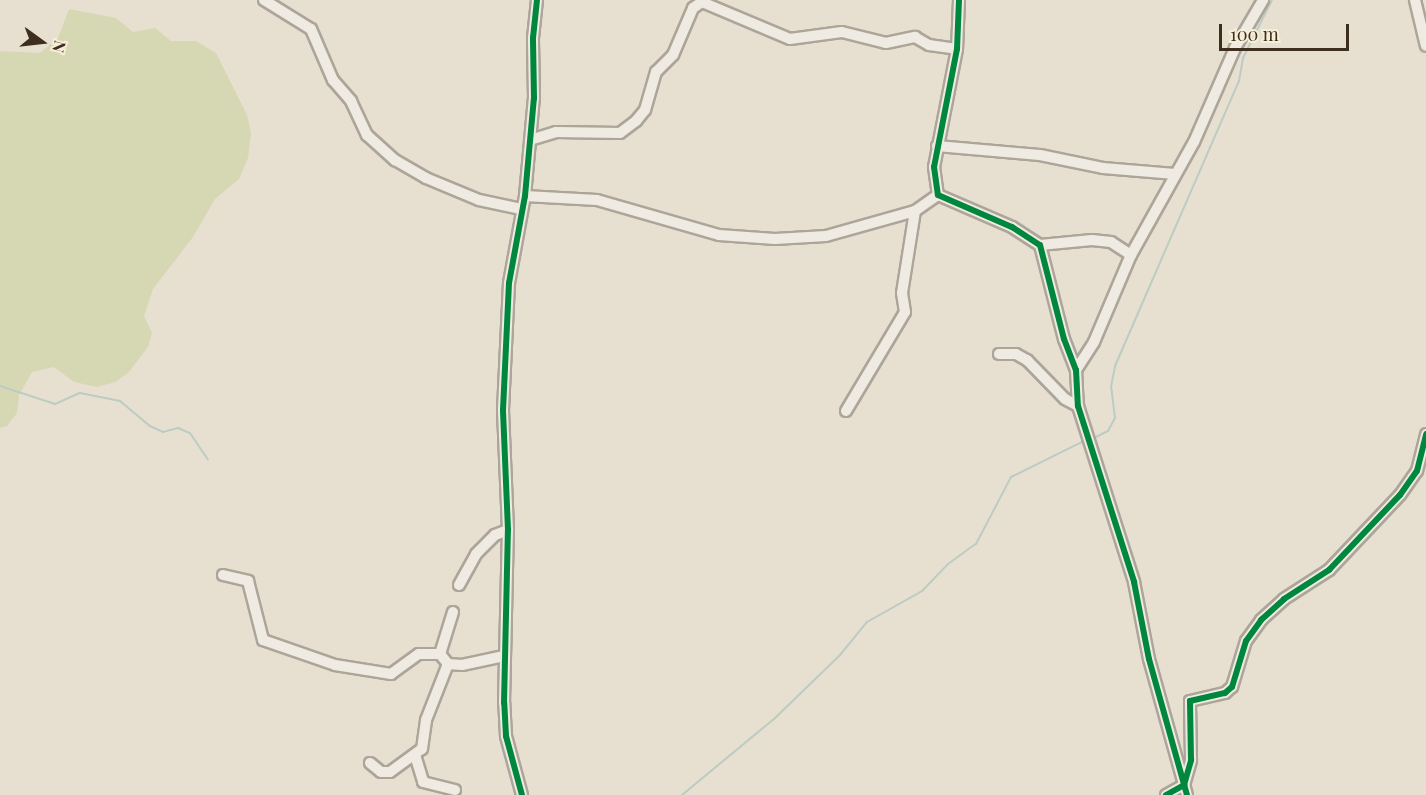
<!DOCTYPE html>
<html>
<head>
<meta charset="utf-8">
<style>
	body { margin:0 }
	#map { position:relative; width:1426px; height:795px; overflow:hidden; background:#e7e0d1; font-family:"Playfair Display",serif }
	div>[style] { position:absolute }
	.green>* { inset:0; background:#d6d7b3 }
	.stream>* { height:2px; margin:-1px; padding:0 1px; transform-origin:1px; border-radius:1px; background:#bcccc2 }
	.roads { filter:drop-shadow(2px 0 #ada599) drop-shadow(-2px 0 #ada599) drop-shadow(0 2px #ada599) drop-shadow(0 -2px #ada599) }
	.minor>* { height:10px; margin:-5px; padding:0 5px; transform-origin:5px; border-radius:5px; background:#efebe3 }
	.cycleway>* { height:6px; margin:-3px; padding:0 3px; transform-origin:3px; border-radius:3px; background:#00873e }
	span { translate:-50% -50%; white-space:nowrap; text-align:center; line-height:1.15; -webkit-text-stroke:5px #f7eed8; paint-order:stroke }
	.north { position:absolute; left:12px; top:12px; width:60px; height:60px; -webkit-text-stroke:4px #f7eed8; paint-order:stroke; rotate:105deg; font-size:16px; font-weight:700; line-height:24px; text-align:center; color:#3d2e20 }
	.north::after { content:''; display:block; margin:auto; width:21px; height:27px; background:#3d2e20; clip-path:polygon(50% 0,100% 100%,50% 72%,0 100%) }
	.scale { position:absolute; left:1219px; top:24px; width:130px; height:27px; box-sizing:border-box; border:3px solid #3d2e20; border-top:0; padding-left:8px; font-size:18px; line-height:21px; white-space:nowrap; color:#3d2e20; -webkit-text-stroke:4px #f7eed8; paint-order:stroke }
</style>
</head>
<body>
<div id="map">
	<div class="green">
		<i style="clip-path:polygon(69px 9px,116px 18px,133px 32px,155px 28px,171px 41px,196px 41px,216px 53px,247px 115px,251px 133px,248px 158px,239px 179px,215px 199px,193px 237px,153px 289px,144px 316px,152px 333px,148px 347px,128px 373px,115px 382px,97px 387px,74px 382px,54px 367px,32px 372px,19px 395px,17px 413px,7px 426px,0 428px,0 51px,40px 53px,58px 38px)"></i>
	</div>
	<div class="stream">
		<i style="left:0;top:386px;width:58px;rotate:18.1deg"></i>
		<i style="left:55px;top:404px;width:27px;rotate:-24deg"></i>
		<i style="left:80px;top:393px;width:41px;rotate:11.3deg"></i>
		<i style="left:120px;top:401px;width:39px;rotate:40deg"></i>
		<i style="left:150px;top:426px;width:14px;rotate:25deg"></i>
		<i style="left:163px;top:432px;width:16px;rotate:-15deg"></i>
		<i style="left:178px;top:428px;width:13px;rotate:23deg"></i>
		<i style="left:190px;top:433px;width:32px;rotate:56deg"></i>
		<i style="left:1094px;top:438px;width:16px;rotate:-27deg"></i>
		<i style="left:1108px;top:431px;width:15px;rotate:-62deg"></i>
		<i style="left:1115px;top:418px;width:31px;rotate:-97deg"></i>
		<i style="left:1111px;top:387px;width:21px;rotate:-79deg"></i>
		<i style="left:1115px;top:366px;width:311px;rotate:-66.5deg"></i>
		<i style="left:1239px;top:81px;width:23px;rotate:-80deg"></i>
		<i style="left:1243px;top:58px;width:65px;rotate:-63.4deg"></i>
		<i style="left:682px;top:795px;width:119px;rotate:-39.6deg"></i>
		<i style="left:774px;top:719px;width:92px;rotate:-44.1deg"></i>
		<i style="left:840px;top:655px;width:43px;rotate:-50.7deg"></i>
		<i style="left:867px;top:622px;width:63px;rotate:-29.4deg"></i>
		<i style="left:922px;top:591px;width:37px;rotate:-46deg"></i>
		<i style="left:948px;top:564px;width:34px;rotate:-36deg"></i>
		<i style="left:976px;top:544px;width:76px;rotate:-62.4deg"></i>
		<i style="left:1011px;top:477px;width:81px;rotate:-26.3deg"></i>
	</div>
	<div class="roads">
		<div class="minor">
			<i style="left:264px;top:0;width:55px;rotate:31.7deg"></i>
			<i style="left:311px;top:29px;width:56px;rotate:66.7deg"></i>
			<i style="left:333px;top:80px;width:28px;rotate:49deg"></i>
			<i style="left:351px;top:101px;width:38px;rotate:65deg"></i>
			<i style="left:367px;top:135px;width:38px;rotate:42deg"></i>
			<i style="left:395px;top:160px;width:36px;rotate:30deg"></i>
			<i style="left:426px;top:178px;width:57px;rotate:22.5deg"></i>
			<i style="left:479px;top:200px;width:43px;rotate:12.1deg"></i>
			<i style="left:959px;top:0;width:49px;rotate:92.3deg"></i>
			<i style="left:957px;top:49px;width:120px;rotate:101deg"></i>
			<i style="left:934px;top:167px;width:28px;rotate:82deg"></i>
			<i style="left:938px;top:195px;width:81px;rotate:23.4deg"></i>
			<i style="left:1012px;top:227px;width:33px;rotate:33deg"></i>
			<i style="left:1040px;top:245px;width:97px;rotate:75.7deg"></i>
			<i style="left:1064px;top:339px;width:33px;rotate:69deg"></i>
			<i style="left:1076px;top:370px;width:36px;rotate:87deg"></i>
			<i style="left:1078px;top:406px;width:185px;rotate:72.3deg"></i>
			<i style="left:1134px;top:582px;width:78px;rotate:79deg"></i>
			<i style="left:1149px;top:659px;width:141px;rotate:74.4deg"></i>
			<i style="left:1415px;top:0;width:47px;rotate:76.6deg"></i>
			<i style="left:702px;top:2px;width:95px;rotate:22.8deg"></i>
			<i style="left:790px;top:39px;width:52px;rotate:-7.7deg"></i>
			<i style="left:842px;top:32px;width:45px;rotate:14deg"></i>
			<i style="left:886px;top:43px;width:30px;rotate:-12deg"></i>
			<i style="left:915px;top:37px;width:16px;rotate:30deg"></i>
			<i style="left:929px;top:45px;width:28px;rotate:8deg"></i>
			<i style="left:530px;top:140px;width:27px;rotate:-17deg"></i>
			<i style="left:556px;top:132px;width:64px;rotate:0.9deg"></i>
			<i style="left:620px;top:133px;width:20px;rotate:-37deg"></i>
			<i style="left:636px;top:121px;width:14px;rotate:-51deg"></i>
			<i style="left:645px;top:110px;width:40px;rotate:-74deg"></i>
			<i style="left:656px;top:72px;width:24px;rotate:-45deg"></i>
			<i style="left:673px;top:55px;width:51px;rotate:-66.9deg"></i>
			<i style="left:693px;top:8px;width:14px;rotate:-34deg"></i>
			<i style="left:937px;top:146px;width:103px;rotate:5deg"></i>
			<i style="left:1040px;top:155px;width:64px;rotate:11.7deg"></i>
			<i style="left:1103px;top:168px;width:72px;rotate:4.8deg"></i>
			<i style="left:525px;top:196px;width:72px;rotate:3.2deg"></i>
			<i style="left:597px;top:200px;width:127px;rotate:16deg"></i>
			<i style="left:719px;top:235px;width:56px;rotate:4.1deg"></i>
			<i style="left:775px;top:239px;width:51px;rotate:-3.4deg"></i>
			<i style="left:826px;top:236px;width:92px;rotate:-15.7deg"></i>
			<i style="left:915px;top:211px;width:28px;rotate:-35deg"></i>
			<i style="left:1040px;top:245px;width:52px;rotate:-5.5deg"></i>
			<i style="left:1092px;top:240px;width:19px;rotate:6deg"></i>
			<i style="left:1111px;top:242px;width:24px;rotate:33deg"></i>
			<i style="left:999px;top:354px;width:17px"></i>
			<i style="left:1016px;top:354px;width:13px;rotate:29deg"></i>
			<i style="left:1027px;top:360px;width:54px;rotate:45.7deg"></i>
			<i style="left:1065px;top:399px;width:15px;rotate:28deg"></i>
			<i style="left:1076px;top:370px;width:33px;rotate:-57deg"></i>
			<i style="left:1094px;top:342px;width:95px;rotate:-67deg"></i>
			<i style="left:1131px;top:255px;width:129px;rotate:-60.9deg"></i>
			<i style="left:1194px;top:142px;width:103px;rotate:-66.4deg"></i>
			<i style="left:1235px;top:48px;width:56px;rotate:-59.7deg"></i>
			<i style="left:846px;top:411px;width:115px;rotate:-59.2deg"></i>
			<i style="left:905px;top:312px;width:19px;rotate:-99deg"></i>
			<i style="left:902px;top:293px;width:83px;rotate:-81deg"></i>
			<i style="left:223px;top:575px;width:26px;rotate:13deg"></i>
			<i style="left:248px;top:581px;width:61px;rotate:75.7deg"></i>
			<i style="left:263px;top:640px;width:76px;rotate:19.1deg"></i>
			<i style="left:335px;top:665px;width:57px;rotate:9.1deg"></i>
			<i style="left:391px;top:674px;width:34px;rotate:-36deg"></i>
			<i style="left:419px;top:654px;width:21px"></i>
			<i style="left:440px;top:654px;width:13px;rotate:51deg"></i>
			<i style="left:448px;top:664px;width:14px;rotate:4deg"></i>
			<i style="left:462px;top:665px;width:43px;rotate:-12.1deg"></i>
			<i style="left:459px;top:585px;width:35px;rotate:-61deg"></i>
			<i style="left:476px;top:554px;width:27px;rotate:-45deg"></i>
			<i style="left:495px;top:535px;width:14px;rotate:-21deg"></i>
			<i style="left:440px;top:654px;width:44px;rotate:-72.8deg"></i>
			<i style="left:415px;top:755px;width:28px;rotate:73deg"></i>
			<i style="left:423px;top:782px;width:33px;rotate:14deg"></i>
			<i style="left:370px;top:763px;width:14px;rotate:39deg"></i>
			<i style="left:381px;top:772px;width:9px"></i>
			<i style="left:390px;top:772px;width:39px;rotate:-36deg"></i>
			<i style="left:422px;top:749px;width:29px;rotate:-82deg"></i>
			<i style="left:426px;top:720px;width:60px;rotate:-68.6deg"></i>
			<i style="left:522px;top:795px;width:61px;rotate:-105.2deg"></i>
			<i style="left:506px;top:736px;width:33px;rotate:-93deg"></i>
			<i style="left:504px;top:703px;width:173px;rotate:-88.7deg"></i>
			<i style="left:508px;top:530px;width:120px;rotate:-92.4deg"></i>
			<i style="left:503px;top:410px;width:127px;rotate:-87.3deg"></i>
			<i style="left:509px;top:283px;width:88px;rotate:-79.6deg"></i>
			<i style="left:525px;top:196px;width:98px;rotate:-84.8deg"></i>
			<i style="left:534px;top:98px;width:60px;rotate:-91deg"></i>
			<i style="left:533px;top:38px;width:38px;rotate:-84deg"></i>
			<i style="left:1166px;top:795px;width:21px;rotate:-29deg"></i>
			<i style="left:1184px;top:785px;width:26px;rotate:-74deg"></i>
			<i style="left:1191px;top:760px;width:59px;rotate:-91deg"></i>
			<i style="left:1190px;top:701px;width:36px;rotate:-13deg"></i>
			<i style="left:1225px;top:693px;width:9px;rotate:-41deg"></i>
			<i style="left:1232px;top:687px;width:48px;rotate:-73.1deg"></i>
			<i style="left:1246px;top:641px;width:26px;rotate:-54deg"></i>
			<i style="left:1261px;top:620px;width:31px;rotate:-42deg"></i>
			<i style="left:1284px;top:599px;width:54px;rotate:-32.8deg"></i>
			<i style="left:1329px;top:570px;width:103px;rotate:-46.6deg"></i>
			<i style="left:1400px;top:495px;width:29px;rotate:-55deg"></i>
			<i style="left:1417px;top:471px;width:38px;rotate:-76deg"></i>
		</div>
	</div>
	<div class="cycleway">
		<i style="left:959px;top:0;width:49px;rotate:92.3deg"></i>
		<i style="left:957px;top:49px;width:120px;rotate:101deg"></i>
		<i style="left:934px;top:167px;width:28px;rotate:82deg"></i>
		<i style="left:938px;top:195px;width:81px;rotate:23.4deg"></i>
		<i style="left:1012px;top:227px;width:33px;rotate:33deg"></i>
		<i style="left:1040px;top:245px;width:97px;rotate:75.7deg"></i>
		<i style="left:1064px;top:339px;width:33px;rotate:69deg"></i>
		<i style="left:1076px;top:370px;width:36px;rotate:87deg"></i>
		<i style="left:1078px;top:406px;width:185px;rotate:72.3deg"></i>
		<i style="left:1134px;top:582px;width:78px;rotate:79deg"></i>
		<i style="left:1149px;top:659px;width:141px;rotate:74.4deg"></i>
		<i style="left:522px;top:795px;width:61px;rotate:-105.2deg"></i>
		<i style="left:506px;top:736px;width:33px;rotate:-93deg"></i>
		<i style="left:504px;top:703px;width:173px;rotate:-88.7deg"></i>
		<i style="left:508px;top:530px;width:120px;rotate:-92.4deg"></i>
		<i style="left:503px;top:410px;width:127px;rotate:-87.3deg"></i>
		<i style="left:509px;top:283px;width:88px;rotate:-79.6deg"></i>
		<i style="left:525px;top:196px;width:98px;rotate:-84.8deg"></i>
		<i style="left:534px;top:98px;width:60px;rotate:-91deg"></i>
		<i style="left:533px;top:38px;width:38px;rotate:-84deg"></i>
		<i style="left:1166px;top:795px;width:21px;rotate:-29deg"></i>
		<i style="left:1184px;top:785px;width:26px;rotate:-74deg"></i>
		<i style="left:1191px;top:760px;width:59px;rotate:-91deg"></i>
		<i style="left:1190px;top:701px;width:36px;rotate:-13deg"></i>
		<i style="left:1225px;top:693px;width:9px;rotate:-41deg"></i>
		<i style="left:1232px;top:687px;width:48px;rotate:-73.1deg"></i>
		<i style="left:1246px;top:641px;width:26px;rotate:-54deg"></i>
		<i style="left:1261px;top:620px;width:31px;rotate:-42deg"></i>
		<i style="left:1284px;top:599px;width:54px;rotate:-32.8deg"></i>
		<i style="left:1329px;top:570px;width:103px;rotate:-46.6deg"></i>
		<i style="left:1400px;top:495px;width:29px;rotate:-55deg"></i>
		<i style="left:1417px;top:471px;width:38px;rotate:-76deg"></i>
	</div>
	<div class="north">N</div>
	<div class="scale">100 m</div>
</div>
</body>
</html>
